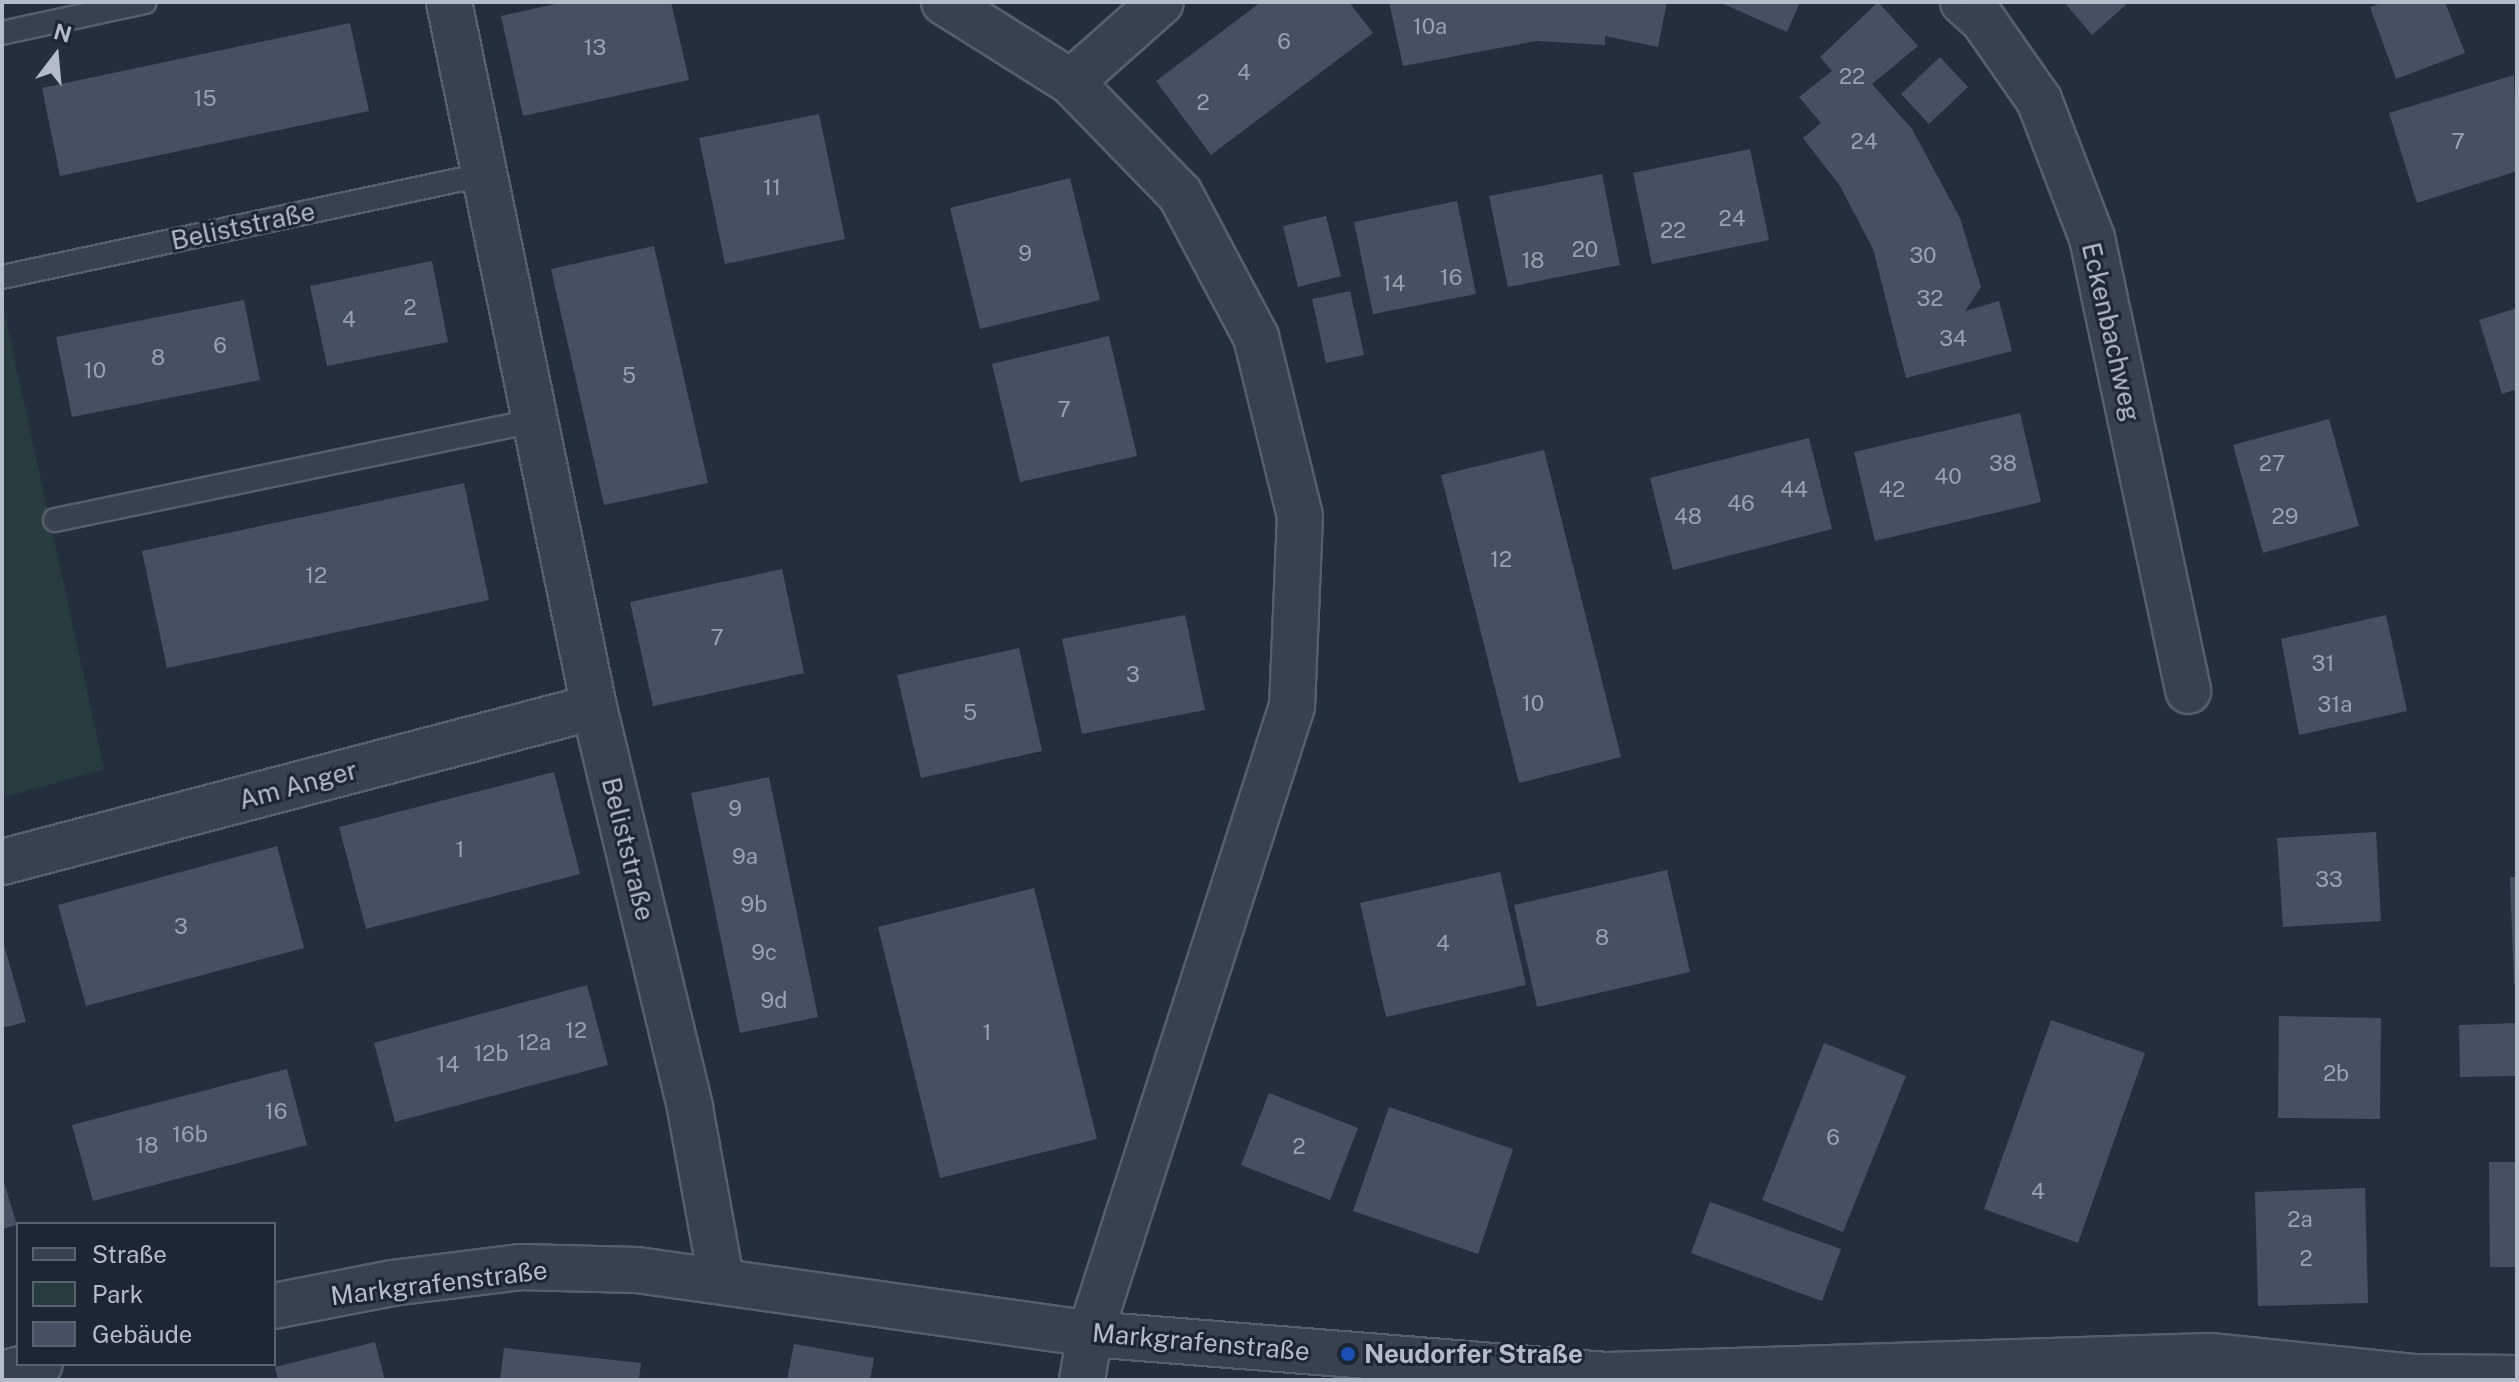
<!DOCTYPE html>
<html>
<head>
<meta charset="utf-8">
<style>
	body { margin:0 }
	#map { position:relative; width:2519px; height:1382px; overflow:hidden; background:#242f3e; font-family:"Public Sans",sans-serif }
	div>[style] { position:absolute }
	.green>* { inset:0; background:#263c3f }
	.building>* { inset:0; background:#455162 }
	.roads { filter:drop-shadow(2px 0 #565f6c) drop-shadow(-2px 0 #565f6c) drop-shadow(0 2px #565f6c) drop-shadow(0 -2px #565f6c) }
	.service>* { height:22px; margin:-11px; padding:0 11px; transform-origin:11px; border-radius:11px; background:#38414e }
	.minor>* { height:44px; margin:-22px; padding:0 22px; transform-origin:22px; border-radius:22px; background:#38414e }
	.dots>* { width:22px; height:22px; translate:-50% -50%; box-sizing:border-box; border:4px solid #1d2633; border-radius:50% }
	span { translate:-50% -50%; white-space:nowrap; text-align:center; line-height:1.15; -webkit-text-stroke:6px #1d2633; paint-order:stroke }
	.number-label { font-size:22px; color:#98a1af }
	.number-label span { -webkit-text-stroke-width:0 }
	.street-label { font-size:26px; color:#b4bcc9 }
	.poi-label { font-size:26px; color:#b4bcc9; font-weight:700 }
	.left { translate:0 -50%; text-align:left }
	.frame { position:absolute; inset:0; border:4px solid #b4bcc9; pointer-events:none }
	.legend { position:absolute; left:16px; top:1222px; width:260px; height:144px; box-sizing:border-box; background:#1d2633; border:2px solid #59626f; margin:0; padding:10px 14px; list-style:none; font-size:24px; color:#b4bcc9 }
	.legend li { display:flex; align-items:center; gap:16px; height:40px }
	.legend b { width:40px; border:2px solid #59626f }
	.north { position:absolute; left:16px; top:16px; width:80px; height:80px; -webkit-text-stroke:6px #1d2633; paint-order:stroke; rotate:16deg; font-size:22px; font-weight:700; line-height:32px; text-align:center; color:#b4bcc9 }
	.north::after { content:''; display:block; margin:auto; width:28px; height:36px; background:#b4bcc9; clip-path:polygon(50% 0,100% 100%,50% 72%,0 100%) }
</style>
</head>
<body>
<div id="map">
	<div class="green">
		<i style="clip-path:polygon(2px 301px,104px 769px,2px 798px)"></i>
	</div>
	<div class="building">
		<i style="clip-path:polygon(564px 2px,671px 2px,689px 80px,523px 116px,501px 16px)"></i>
		<i style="clip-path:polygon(1261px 2px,1349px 2px,1373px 33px,1211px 155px,1156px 81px)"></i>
		<i style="clip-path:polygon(1389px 2px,1667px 2px,1658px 47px,1605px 36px,1605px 45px,1536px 41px,1403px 66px)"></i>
		<i style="clip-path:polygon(1719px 2px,1800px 2px,1787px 32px)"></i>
		<i style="clip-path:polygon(1878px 2px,1918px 46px,1872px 84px,1912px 129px,1960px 218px,1981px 287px,1965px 311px,1999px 301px,2012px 351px,1906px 378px,1873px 249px,1840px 186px,1803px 138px,1821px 123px,1799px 97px,1832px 71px,1820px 57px)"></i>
		<i style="clip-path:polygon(2064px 2px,2129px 2px,2092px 35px)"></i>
		<i style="clip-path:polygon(2384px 2px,2445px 2px,2465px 53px,2396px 79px,2370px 7px)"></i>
		<i style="clip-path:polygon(350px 23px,369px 111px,60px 176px,42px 88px)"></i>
		<i style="clip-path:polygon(1940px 57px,1968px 87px,1929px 124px,1901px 94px)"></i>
		<i style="clip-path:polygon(2514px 75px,2517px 171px,2417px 203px,2389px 113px)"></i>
		<i style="clip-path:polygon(819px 114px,845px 239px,725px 264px,699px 138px)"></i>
		<i style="clip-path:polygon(1750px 149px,1769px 240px,1652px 264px,1633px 173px)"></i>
		<i style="clip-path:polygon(1602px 174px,1620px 265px,1508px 287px,1489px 196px)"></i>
		<i style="clip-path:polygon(1070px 178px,1100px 300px,980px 329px,950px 208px)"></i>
		<i style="clip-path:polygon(1457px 201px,1476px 294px,1373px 314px,1354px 222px)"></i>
		<i style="clip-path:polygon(1326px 216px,1341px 276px,1298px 287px,1283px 226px)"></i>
		<i style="clip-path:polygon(654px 246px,708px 483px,604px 505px,551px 269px)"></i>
		<i style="clip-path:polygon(432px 261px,448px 342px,327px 366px,310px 286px)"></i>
		<i style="clip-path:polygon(1350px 291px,1364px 355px,1326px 363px,1312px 299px)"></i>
		<i style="clip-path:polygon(244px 300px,260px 380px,72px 417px,56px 337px)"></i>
		<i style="clip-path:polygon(2517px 308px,2517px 398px,2516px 399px,2514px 390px,2502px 394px,2479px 320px)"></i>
		<i style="clip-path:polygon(1109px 336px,1137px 456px,1020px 482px,992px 364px)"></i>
		<i style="clip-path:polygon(2020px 413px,2041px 502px,1875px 541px,1854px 452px)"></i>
		<i style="clip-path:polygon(2329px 419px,2359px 526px,2263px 553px,2233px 445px)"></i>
		<i style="clip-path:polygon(1809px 438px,1832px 529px,1673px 570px,1650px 478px)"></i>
		<i style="clip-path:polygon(1544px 450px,1621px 757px,1519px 783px,1441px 475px)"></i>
		<i style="clip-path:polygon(464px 483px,489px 600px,167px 668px,142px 551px)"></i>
		<i style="clip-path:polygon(782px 569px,804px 673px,653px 706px,630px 602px)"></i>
		<i style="clip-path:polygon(1185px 615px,1205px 710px,1082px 734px,1062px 639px)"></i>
		<i style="clip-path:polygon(2386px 615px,2407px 711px,2299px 735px,2281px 639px)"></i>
		<i style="clip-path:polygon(1019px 648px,1042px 751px,921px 778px,897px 675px)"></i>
		<i style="clip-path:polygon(554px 772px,580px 874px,366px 929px,339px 827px)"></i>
		<i style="clip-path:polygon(769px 777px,818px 1017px,740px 1033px,691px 793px)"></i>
		<i style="clip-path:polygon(2376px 832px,2381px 921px,2283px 927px,2277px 838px)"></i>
		<i style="clip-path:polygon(277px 846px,304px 948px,86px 1006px,58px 905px)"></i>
		<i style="clip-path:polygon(1667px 870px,1690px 972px,1537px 1007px,1514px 905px)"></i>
		<i style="clip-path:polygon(1500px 872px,1526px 985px,1386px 1017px,1360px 903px)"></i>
		<i style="clip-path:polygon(2510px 877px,2517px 877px,2517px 984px,2514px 984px)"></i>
		<i style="clip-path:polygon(1034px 888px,1097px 1139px,940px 1178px,878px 927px)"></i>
		<i style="clip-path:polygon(2px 938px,26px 1022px,2px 1028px)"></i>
		<i style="clip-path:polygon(587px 985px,608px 1065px,395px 1122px,374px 1043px)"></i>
		<i style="clip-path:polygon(2279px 1016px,2381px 1018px,2380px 1119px,2278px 1118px)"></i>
		<i style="clip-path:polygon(2051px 1020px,2145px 1053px,2078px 1243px,1984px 1209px)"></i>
		<i style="clip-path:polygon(2517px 1023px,2517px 1076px,2460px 1077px,2459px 1025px)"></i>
		<i style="clip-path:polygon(1824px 1043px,1906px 1076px,1843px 1232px,1762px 1200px)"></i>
		<i style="clip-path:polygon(287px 1069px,307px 1145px,93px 1201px,72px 1125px)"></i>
		<i style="clip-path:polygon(1269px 1093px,1358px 1128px,1330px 1200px,1241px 1165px)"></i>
		<i style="clip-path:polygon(1389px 1107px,1513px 1149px,1478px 1254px,1353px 1211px)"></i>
		<i style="clip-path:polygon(2489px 1162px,2517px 1162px,2517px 1267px,2490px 1267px)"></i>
		<i style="clip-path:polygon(2px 1176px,17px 1225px,2px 1229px)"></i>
		<i style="clip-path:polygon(2365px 1188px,2368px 1303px,2258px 1306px,2255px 1192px)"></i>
		<i style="clip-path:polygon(1710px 1202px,1841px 1249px,1822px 1301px,1691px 1253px)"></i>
		<i style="clip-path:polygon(375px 1342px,385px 1380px,278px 1380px,275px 1367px)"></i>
		<i style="clip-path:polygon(794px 1344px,874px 1358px,870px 1380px,787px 1380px)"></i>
		<i style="clip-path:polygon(504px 1348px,641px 1363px,639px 1380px,500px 1380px)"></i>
	</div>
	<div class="roads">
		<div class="service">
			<i style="left:2px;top:33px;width:146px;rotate:-12.2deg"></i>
			<i style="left:2px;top:277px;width:492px;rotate:-12deg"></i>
			<i style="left:55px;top:520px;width:489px;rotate:-11.7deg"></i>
		</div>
		<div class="minor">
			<i style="left:449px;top:2px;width:720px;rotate:78.38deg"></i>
			<i style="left:594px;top:707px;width:412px;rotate:76.5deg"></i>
			<i style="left:690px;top:1108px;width:173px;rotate:79.7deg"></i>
			<i style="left:944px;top:2px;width:150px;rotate:32.2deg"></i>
			<i style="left:1071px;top:82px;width:156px;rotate:45.8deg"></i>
			<i style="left:1180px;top:194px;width:162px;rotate:62deg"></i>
			<i style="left:1256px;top:337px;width:184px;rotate:76.2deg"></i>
			<i style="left:1300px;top:516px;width:190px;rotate:92.4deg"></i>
			<i style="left:1292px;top:706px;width:660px;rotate:107.83deg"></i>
			<i style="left:1090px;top:1334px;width:47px;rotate:99.9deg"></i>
			<i style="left:1963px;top:2px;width:27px;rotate:42deg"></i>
			<i style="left:1983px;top:20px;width:98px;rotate:55deg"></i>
			<i style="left:2039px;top:100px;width:148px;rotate:69deg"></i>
			<i style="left:2092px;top:238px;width:463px;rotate:78deg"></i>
			<i style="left:1071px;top:82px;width:120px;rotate:-41.6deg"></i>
			<i style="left:2px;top:862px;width:612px;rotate:-14.67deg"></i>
			<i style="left:274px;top:1306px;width:120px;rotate:-11deg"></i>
			<i style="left:392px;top:1283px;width:129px;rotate:-7.1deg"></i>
			<i style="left:520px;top:1267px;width:117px;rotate:1.5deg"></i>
			<i style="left:637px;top:1270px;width:457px;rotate:8deg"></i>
			<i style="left:1090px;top:1334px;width:520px;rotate:4.53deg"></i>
			<i style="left:1608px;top:1375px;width:602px;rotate:-1.81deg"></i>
			<i style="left:2210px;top:1356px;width:204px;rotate:5.9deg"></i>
			<i style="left:2413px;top:1377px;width:104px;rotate:0.6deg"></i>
			<i style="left:2px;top:1374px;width:39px;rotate:-15deg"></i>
		</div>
	</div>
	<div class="dots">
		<i style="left:1348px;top:1354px;background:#1a4fb4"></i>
	</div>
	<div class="number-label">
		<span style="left:1430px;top:27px">10a</span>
		<span style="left:1284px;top:42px">6</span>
		<span style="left:595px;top:48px">13</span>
		<span style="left:1244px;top:73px">4</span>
		<span style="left:1852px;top:77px">22</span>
		<span style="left:205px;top:99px">15</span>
		<span style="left:1203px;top:103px">2</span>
		<span style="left:1864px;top:142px">24</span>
		<span style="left:2458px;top:142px">7</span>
		<span style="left:772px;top:188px">11</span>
		<span style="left:1732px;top:219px">24</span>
		<span style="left:1673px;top:231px">22</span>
		<span style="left:1585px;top:250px">20</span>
		<span style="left:1025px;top:254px">9</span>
		<span style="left:1923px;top:256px">30</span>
		<span style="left:1533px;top:261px">18</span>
		<span style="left:1451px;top:278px">16</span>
		<span style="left:1394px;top:284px">14</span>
		<span style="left:1930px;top:299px">32</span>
		<span style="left:410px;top:308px">2</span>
		<span style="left:349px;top:320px">4</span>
		<span style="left:1953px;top:339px">34</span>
		<span style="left:220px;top:346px">6</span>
		<span style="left:158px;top:358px">8</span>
		<span style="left:95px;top:371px">10</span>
		<span style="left:629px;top:376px">5</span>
		<span style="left:1064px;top:410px">7</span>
		<span style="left:2003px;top:464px">38</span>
		<span style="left:2272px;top:464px">27</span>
		<span style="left:1948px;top:477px">40</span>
		<span style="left:1794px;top:490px">44</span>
		<span style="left:1892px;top:490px">42</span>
		<span style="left:1741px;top:504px">46</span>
		<span style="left:1688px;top:517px">48</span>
		<span style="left:2285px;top:517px">29</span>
		<span style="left:1501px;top:560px">12</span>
		<span style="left:316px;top:576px">12</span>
		<span style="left:717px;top:638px">7</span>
		<span style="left:2323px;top:664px">31</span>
		<span style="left:1133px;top:675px">3</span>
		<span style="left:1533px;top:704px">10</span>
		<span style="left:2335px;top:705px">31a</span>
		<span style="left:970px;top:713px">5</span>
		<span style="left:735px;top:809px">9</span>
		<span style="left:460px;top:850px">1</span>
		<span style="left:745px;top:857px">9a</span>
		<span style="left:2329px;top:880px">33</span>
		<span style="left:754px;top:905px">9b</span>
		<span style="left:181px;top:927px">3</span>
		<span style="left:1602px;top:938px">8</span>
		<span style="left:1443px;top:944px">4</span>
		<span style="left:764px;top:953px">9c</span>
		<span style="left:774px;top:1001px">9d</span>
		<span style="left:576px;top:1031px">12</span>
		<span style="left:987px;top:1033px">1</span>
		<span style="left:534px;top:1043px">12a</span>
		<span style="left:491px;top:1054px">12b</span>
		<span style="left:448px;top:1065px">14</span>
		<span style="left:2336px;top:1074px">2b</span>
		<span style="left:276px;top:1112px">16</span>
		<span style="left:190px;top:1135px">16b</span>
		<span style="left:1833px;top:1138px">6</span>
		<span style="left:147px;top:1146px">18</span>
		<span style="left:1299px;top:1147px">2</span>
		<span style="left:2038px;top:1192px">4</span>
		<span style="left:2300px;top:1220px">2a</span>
		<span style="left:2306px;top:1259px">2</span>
	</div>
	<div class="street-label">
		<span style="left:243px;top:226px;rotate:-12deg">Beliststraße</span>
		<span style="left:2111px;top:332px;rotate:77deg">Eckenbachweg</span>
		<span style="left:298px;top:785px;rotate:-15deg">Am Anger</span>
		<span style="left:628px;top:849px;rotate:76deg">Beliststraße</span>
		<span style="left:439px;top:1283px;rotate:-7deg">Markgrafenstraße</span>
		<span style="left:1201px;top:1342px;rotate:5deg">Markgrafenstraße</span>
	</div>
	<div class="poi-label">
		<span class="left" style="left:1364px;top:1354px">Neudorfer Straße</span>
	</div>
	<div class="frame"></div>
	<ul class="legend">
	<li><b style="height:10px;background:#38414e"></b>Straße</li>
	<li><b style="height:22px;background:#263c3f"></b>Park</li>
	<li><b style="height:22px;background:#455162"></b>Gebäude</li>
	</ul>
	<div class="north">N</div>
</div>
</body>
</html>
